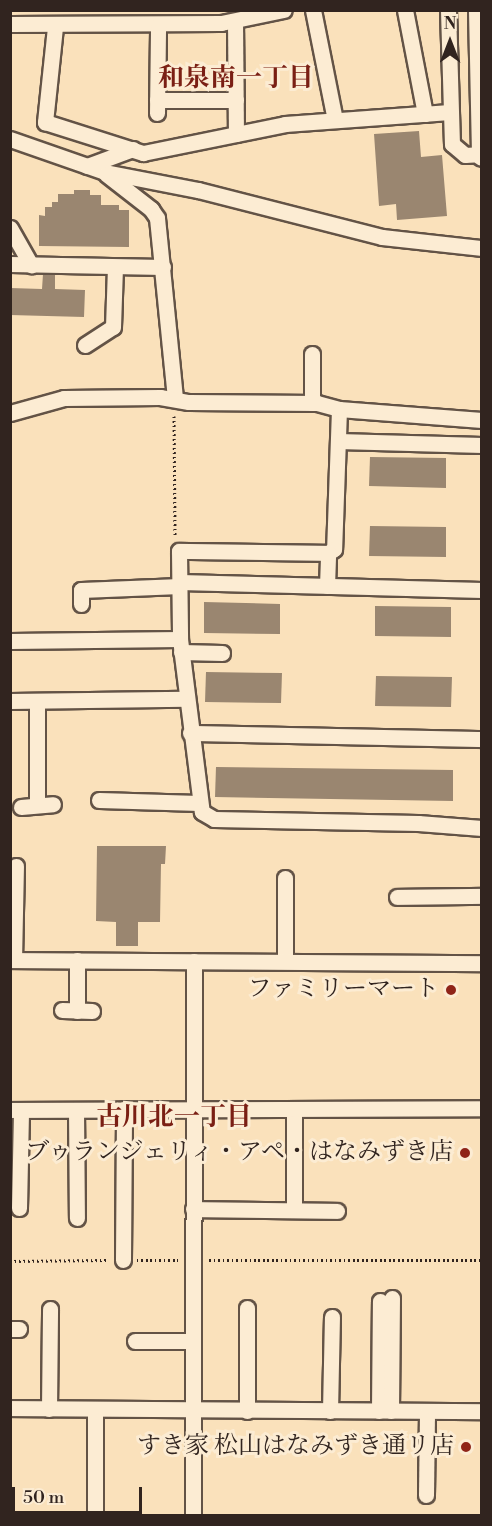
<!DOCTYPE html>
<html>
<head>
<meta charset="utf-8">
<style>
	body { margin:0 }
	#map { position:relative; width:492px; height:1526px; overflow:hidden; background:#fae1bb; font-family:"Libre Bodoni","Noto Serif JP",serif }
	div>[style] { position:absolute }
	.building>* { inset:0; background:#9a8670 }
	.path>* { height:3px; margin-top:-1.5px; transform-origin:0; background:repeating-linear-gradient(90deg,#31241f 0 1.5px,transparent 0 4.5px) }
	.roads { filter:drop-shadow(2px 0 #635346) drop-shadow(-2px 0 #635346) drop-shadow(0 2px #635346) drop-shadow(0 -2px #635346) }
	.street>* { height:15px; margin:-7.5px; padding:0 7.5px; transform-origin:7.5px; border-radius:7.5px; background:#fcecd3 }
	.secondary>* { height:21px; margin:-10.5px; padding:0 10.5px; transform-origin:10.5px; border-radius:10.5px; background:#fcecd3 }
	.dots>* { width:16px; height:16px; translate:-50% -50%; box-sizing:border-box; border:3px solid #fcecd3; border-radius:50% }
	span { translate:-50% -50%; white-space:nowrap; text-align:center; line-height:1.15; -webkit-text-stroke:6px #fcecd3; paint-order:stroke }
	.poi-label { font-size:24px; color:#31241f }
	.right { translate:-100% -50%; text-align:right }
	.neighbourhood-label { font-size:26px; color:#7a1f14; font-weight:700 }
	.frame { position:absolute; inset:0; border:12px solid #31241f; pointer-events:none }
	.north { position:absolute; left:420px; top:12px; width:60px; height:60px; -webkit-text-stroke:4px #fcecd3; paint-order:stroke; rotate:0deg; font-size:16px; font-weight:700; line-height:24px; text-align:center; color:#31241f }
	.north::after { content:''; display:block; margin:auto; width:21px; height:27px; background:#31241f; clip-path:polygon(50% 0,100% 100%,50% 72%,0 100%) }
	.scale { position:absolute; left:12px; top:1487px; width:130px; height:27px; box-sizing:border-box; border:3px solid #31241f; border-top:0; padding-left:8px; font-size:18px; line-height:21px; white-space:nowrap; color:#31241f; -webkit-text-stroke:4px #fcecd3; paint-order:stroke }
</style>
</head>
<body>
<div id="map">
	<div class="building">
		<i style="clip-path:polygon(419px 131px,421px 157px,442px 155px,447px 216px,397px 220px,396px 204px,379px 206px,374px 134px)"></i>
		<i style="clip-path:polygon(74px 190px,90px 190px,90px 195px,101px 195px,101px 205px,119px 205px,119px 210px,129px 210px,129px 247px,39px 246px,39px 215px,45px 216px,45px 207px,52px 207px,52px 202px,58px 202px,58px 194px,74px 194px)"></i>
		<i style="clip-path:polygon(43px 274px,55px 275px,55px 289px,85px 290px,84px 317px,10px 315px,10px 288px,42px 289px)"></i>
		<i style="clip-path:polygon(370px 457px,446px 458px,446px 488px,369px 486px)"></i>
		<i style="clip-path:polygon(370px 526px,446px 527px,446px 557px,369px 556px)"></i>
		<i style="clip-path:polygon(204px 602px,280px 604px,280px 634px,204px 633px)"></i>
		<i style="clip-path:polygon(375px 606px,451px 607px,451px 637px,375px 636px)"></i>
		<i style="clip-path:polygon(206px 672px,282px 673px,281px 703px,205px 702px)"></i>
		<i style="clip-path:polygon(376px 676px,452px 677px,451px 707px,375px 706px)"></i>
		<i style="clip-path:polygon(216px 767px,453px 770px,453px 801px,215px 797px)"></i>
		<i style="clip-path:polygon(97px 846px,166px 846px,165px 864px,161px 864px,160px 922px,138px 922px,138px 946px,116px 946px,116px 922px,96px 921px)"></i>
	</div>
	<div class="path">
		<i style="left:174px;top:416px;width:119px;rotate:89.5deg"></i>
		<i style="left:137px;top:1260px;width:41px"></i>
		<i style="left:209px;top:1260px;width:271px"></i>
		<i style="left:10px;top:1261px;width:96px;rotate:-0.6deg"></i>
	</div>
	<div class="roads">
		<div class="street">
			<i style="left:313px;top:10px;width:112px;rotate:78.7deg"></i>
			<i style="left:405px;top:10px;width:106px;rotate:79.1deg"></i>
			<i style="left:448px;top:10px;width:134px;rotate:88.3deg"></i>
			<i style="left:452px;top:144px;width:17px;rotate:40deg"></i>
			<i style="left:465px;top:155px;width:17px;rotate:-3deg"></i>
			<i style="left:235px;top:21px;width:113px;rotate:89.5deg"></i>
			<i style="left:10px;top:24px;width:211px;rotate:-0.3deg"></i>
			<i style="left:221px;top:23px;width:64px;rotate:-11.7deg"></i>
			<i style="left:55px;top:27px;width:96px;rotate:96deg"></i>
			<i style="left:45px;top:122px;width:103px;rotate:17.6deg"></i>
			<i style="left:143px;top:153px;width:145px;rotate:-11.5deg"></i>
			<i style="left:285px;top:124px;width:165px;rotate:-4.2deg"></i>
			<i style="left:157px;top:100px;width:79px"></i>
			<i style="left:157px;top:113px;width:88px;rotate:-89.3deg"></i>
			<i style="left:10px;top:139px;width:101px;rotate:19.2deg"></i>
			<i style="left:105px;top:172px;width:95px;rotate:11deg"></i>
			<i style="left:198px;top:190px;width:190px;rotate:14.3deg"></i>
			<i style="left:382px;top:237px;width:101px;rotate:6.3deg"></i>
			<i style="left:87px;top:166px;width:49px;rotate:-20.3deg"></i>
			<i style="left:106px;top:174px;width:57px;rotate:37.9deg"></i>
			<i style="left:151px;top:209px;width:11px;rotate:56deg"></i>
			<i style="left:157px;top:218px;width:181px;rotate:84.3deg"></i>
			<i style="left:10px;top:228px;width:43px;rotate:60.4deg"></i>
			<i style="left:10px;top:264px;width:153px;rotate:1.1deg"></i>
			<i style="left:85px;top:345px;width:33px;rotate:-33deg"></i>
			<i style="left:113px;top:327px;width:59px;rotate:-88.1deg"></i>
			<i style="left:312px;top:354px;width:49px;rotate:90deg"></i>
			<i style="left:339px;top:409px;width:140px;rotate:92deg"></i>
			<i style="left:334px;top:549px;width:7px;rotate:146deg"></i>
			<i style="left:328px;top:553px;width:149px;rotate:-179.2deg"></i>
			<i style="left:179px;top:551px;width:88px;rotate:89.3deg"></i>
			<i style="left:180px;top:639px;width:174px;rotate:82.8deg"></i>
			<i style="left:202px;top:812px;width:14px;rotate:30deg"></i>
			<i style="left:214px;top:819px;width:204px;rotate:1.1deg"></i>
			<i style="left:418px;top:823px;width:64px;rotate:4.5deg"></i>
			<i style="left:10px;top:413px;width:56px;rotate:-15.5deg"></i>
			<i style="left:64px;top:398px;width:96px;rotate:-0.6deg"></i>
			<i style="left:160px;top:397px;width:29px;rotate:10deg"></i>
			<i style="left:189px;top:402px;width:128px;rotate:0.4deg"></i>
			<i style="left:317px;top:403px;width:23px;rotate:15deg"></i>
			<i style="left:339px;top:409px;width:143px;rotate:4.4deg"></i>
			<i style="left:338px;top:441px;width:144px;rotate:1.6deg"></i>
			<i style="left:180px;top:582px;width:302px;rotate:1.5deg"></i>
			<i style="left:327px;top:586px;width:33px;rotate:-88deg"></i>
			<i style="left:81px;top:604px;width:14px;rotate:-90deg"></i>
			<i style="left:81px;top:590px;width:99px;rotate:-2.3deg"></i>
			<i style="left:10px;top:641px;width:170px;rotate:-0.7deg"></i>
			<i style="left:181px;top:652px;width:41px;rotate:1.4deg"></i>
			<i style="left:10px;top:701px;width:176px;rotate:-0.7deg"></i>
			<i style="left:37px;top:701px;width:104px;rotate:90deg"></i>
			<i style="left:190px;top:733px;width:292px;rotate:1.2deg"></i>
			<i style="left:99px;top:800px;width:100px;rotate:1.7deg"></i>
			<i style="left:21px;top:807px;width:32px;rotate:-5deg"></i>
			<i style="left:285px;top:878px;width:83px;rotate:90deg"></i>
			<i style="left:397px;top:897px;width:85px;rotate:-0.7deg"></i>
			<i style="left:10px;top:960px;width:472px;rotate:0.4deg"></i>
			<i style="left:14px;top:960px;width:94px;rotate:-88.8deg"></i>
			<i style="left:77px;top:960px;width:51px;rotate:90deg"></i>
			<i style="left:62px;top:1010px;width:30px;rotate:2deg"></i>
			<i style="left:294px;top:1109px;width:101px;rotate:90deg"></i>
			<i style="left:10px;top:1110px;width:472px;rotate:-0.2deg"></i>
			<i style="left:76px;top:1110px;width:108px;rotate:89.5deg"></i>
			<i style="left:19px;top:1208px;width:98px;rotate:-88.8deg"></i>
			<i style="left:193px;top:1209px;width:144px;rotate:0.8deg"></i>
			<i style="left:123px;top:1260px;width:151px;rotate:-89.6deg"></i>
			<i style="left:10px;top:1329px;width:9px"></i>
			<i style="left:135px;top:1341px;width:58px"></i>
			<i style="left:10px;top:1408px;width:472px;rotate:0.4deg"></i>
			<i style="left:49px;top:1409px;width:100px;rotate:-89.4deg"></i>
			<i style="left:247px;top:1411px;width:103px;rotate:-90deg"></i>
			<i style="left:330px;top:1411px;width:94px;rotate:-88.8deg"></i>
			<i style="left:379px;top:1411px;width:110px;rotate:-89.5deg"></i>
			<i style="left:391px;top:1411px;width:113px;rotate:-89.5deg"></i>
			<i style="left:426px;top:1495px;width:84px;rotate:-89.3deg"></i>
			<i style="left:95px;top:1516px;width:107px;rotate:-90deg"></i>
			<i style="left:193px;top:1516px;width:555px;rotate:-89.9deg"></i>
		</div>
		<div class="secondary">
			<i style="left:479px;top:10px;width:145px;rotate:88.8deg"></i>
		</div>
	</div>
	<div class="dots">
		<i style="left:451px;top:990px;background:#8f2418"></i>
		<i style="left:465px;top:1153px;background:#8f2418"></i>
		<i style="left:466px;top:1447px;background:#8f2418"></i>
	</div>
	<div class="poi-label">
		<span class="right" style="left:439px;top:990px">ファミリーマート</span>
		<span class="right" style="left:453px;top:1153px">ブゥランジェリィ・アペ・はなみずき店</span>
		<span class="right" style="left:454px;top:1447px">すき家 松山はなみずき通リ店</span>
	</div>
	<div class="neighbourhood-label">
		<span style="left:236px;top:79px">和泉南一丁目</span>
		<span style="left:174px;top:1118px">古川北一丁目</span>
	</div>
	<div class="frame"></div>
	<div class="north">N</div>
	<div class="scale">50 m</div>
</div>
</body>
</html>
